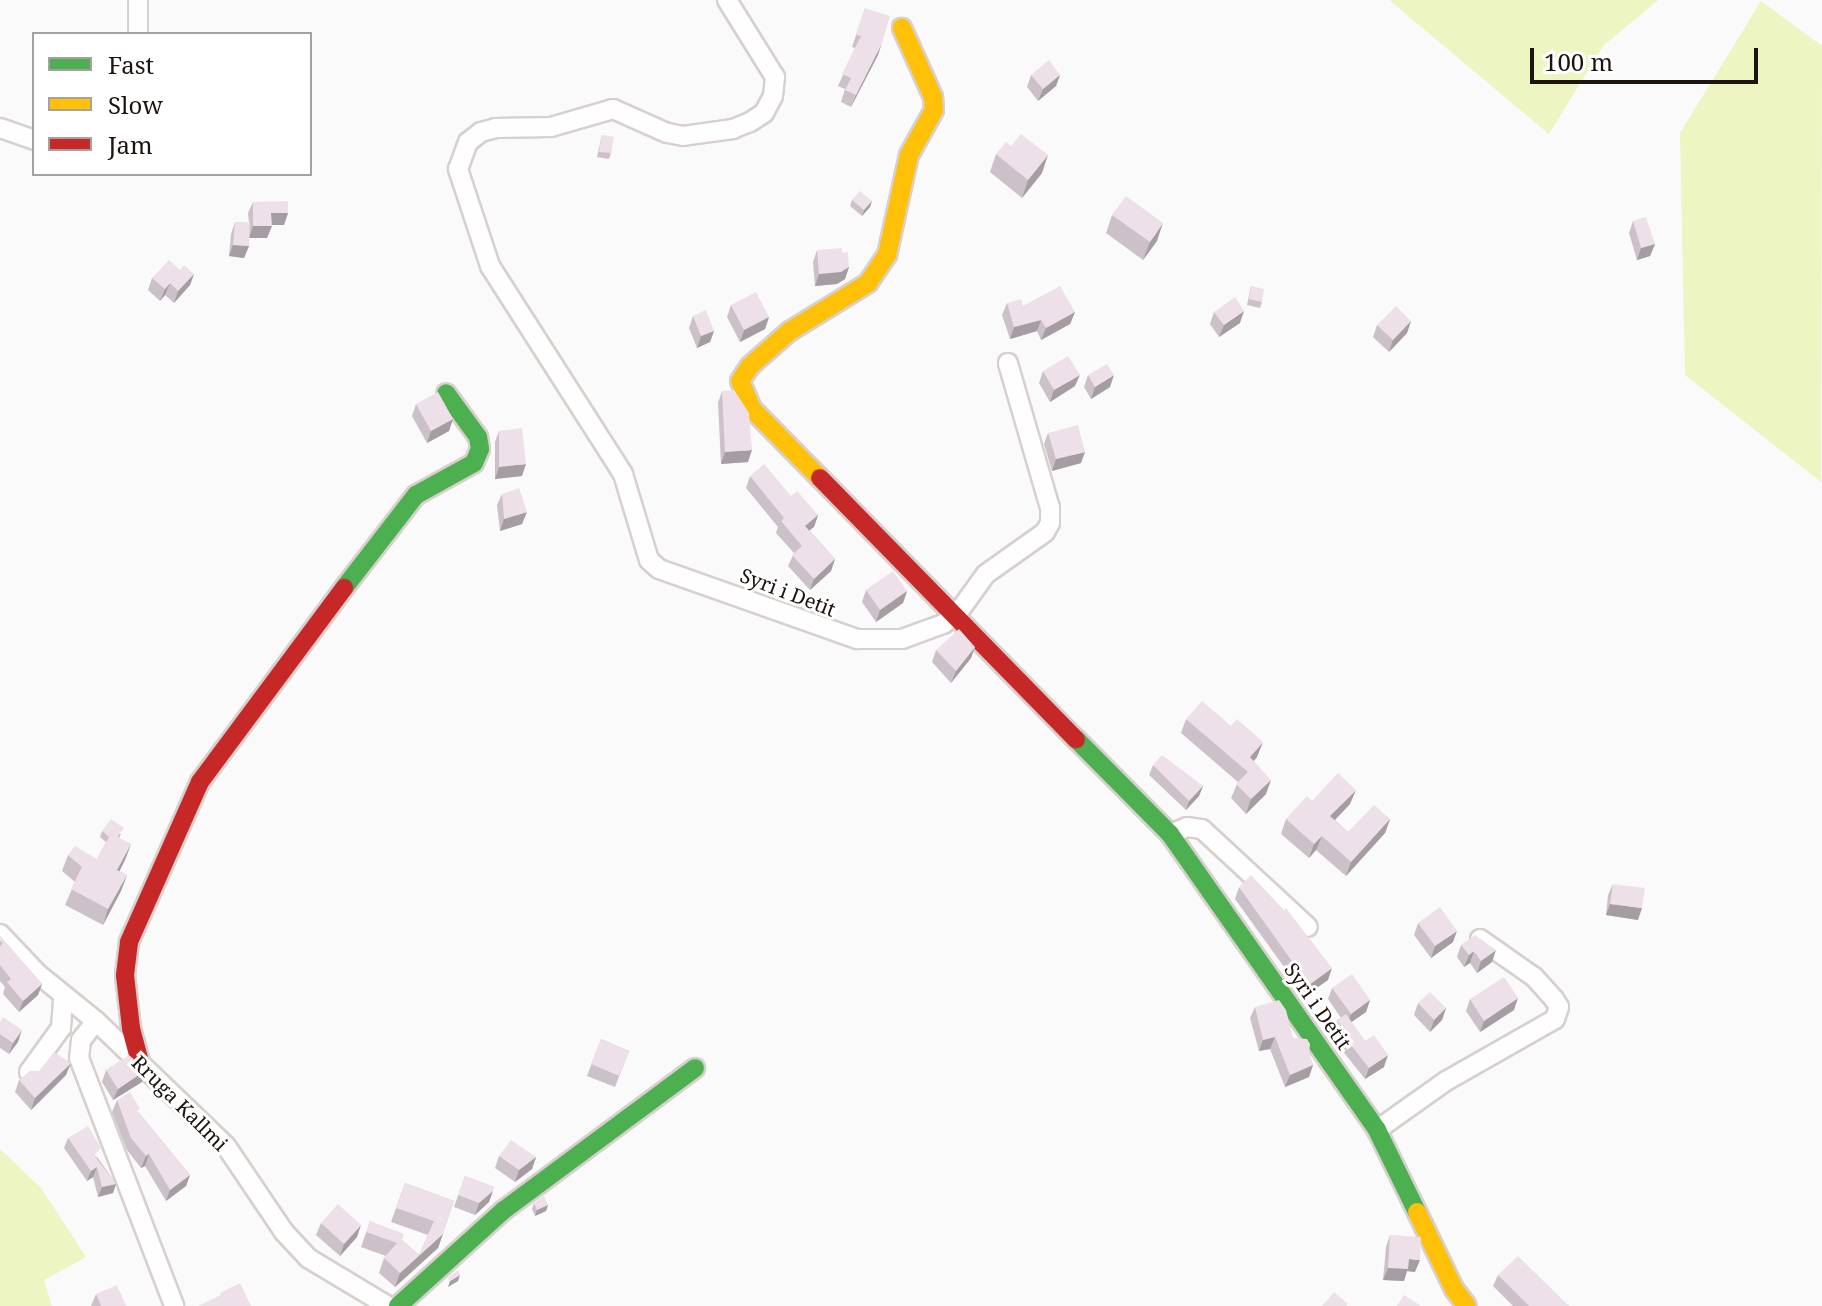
<!DOCTYPE html>
<html>
<head>
<meta charset="utf-8">
<style>
	body { margin:0 }
	#map { position:relative; width:1822px; height:1306px; overflow:hidden; background:#fafafa; font-family:"Noto Serif",serif }
	div>[style] { position:absolute }
	.green>* { inset:0; background:#edf5c2 }
	.roads { filter:drop-shadow(2px 0 #d7d0cd) drop-shadow(-2px 0 #d7d0cd) drop-shadow(0 2px #d7d0cd) drop-shadow(0 -2px #d7d0cd) }
	.street>* { height:18px; margin:-9px; padding:0 9px; transform-origin:9px; border-radius:9px; background:#fefefe }
	.fast>* { height:18px; margin:-9px; padding:0 9px; transform-origin:9px; border-radius:9px; background:#4caf50 }
	.slow>* { height:18px; margin:-9px; padding:0 9px; transform-origin:9px; border-radius:9px; background:#ffc107 }
	.jam>* { height:18px; margin:-9px; padding:0 9px; transform-origin:9px; border-radius:9px; background:#c62828 }
	.wall>* { inset:0; background:#ccc1c8 }
	.shaded-wall>* { inset:0; background:#a69da2 }
	.building>* { inset:0; background:#ede0e8 }
	span { translate:-50% -50%; white-space:nowrap; text-align:center; line-height:1.15; -webkit-text-stroke:6px #fff; paint-order:stroke }
	.street-label { font-size:20px; color:#1e130e }
	.legend { position:absolute; left:32px; top:32px; width:280px; height:144px; box-sizing:border-box; background:#fff; border:2px solid #a5a19f; margin:0; padding:10px 14px; list-style:none; font-size:24px; color:#1e130e }
	.legend li { display:flex; align-items:center; gap:16px; height:40px }
	.legend b { width:40px; border:2px solid #a5a19f }
	.scale { position:absolute; left:1530px; top:48px; width:228px; height:36px; box-sizing:border-box; border:4px solid #1e130e; border-top:0; padding-left:10px; font-size:24px; line-height:28px; white-space:nowrap; color:#1e130e; -webkit-text-stroke:6px #fff; paint-order:stroke }
</style>
</head>
<body>
<div id="map">
	<div class="green">
		<i style="clip-path:polygon(1389px 0,1658px 0,1603px 46px,1549px 134px)"></i>
		<i style="clip-path:polygon(1761px 1px,1822px 46px,1821px 482px,1685px 375px,1680px 133px)"></i>
		<i style="clip-path:polygon(0 1149px,41px 1188px,86px 1257px,44px 1280px,52px 1306px,0 1306px)"></i>
	</div>
	<div class="roads">
		<div class="street">
			<i style="left:727px;top:0;width:91px;rotate:58.1deg"></i>
			<i style="left:775px;top:77px;width:19px;rotate:96deg"></i>
			<i style="left:773px;top:96px;width:19px;rotate:118deg"></i>
			<i style="left:764px;top:113px;width:17px;rotate:147deg"></i>
			<i style="left:750px;top:122px;width:18px;rotate:158deg"></i>
			<i style="left:733px;top:129px;width:50px;rotate:172deg"></i>
			<i style="left:683px;top:136px;width:16px;rotate:-169deg"></i>
			<i style="left:667px;top:133px;width:59px;rotate:-156deg"></i>
			<i style="left:613px;top:109px;width:65px;rotate:163.8deg"></i>
			<i style="left:551px;top:127px;width:55px;rotate:179deg"></i>
			<i style="left:496px;top:128px;width:16px;rotate:165deg"></i>
			<i style="left:481px;top:132px;width:16px;rotate:142deg"></i>
			<i style="left:468px;top:142px;width:29px;rotate:110deg"></i>
			<i style="left:458px;top:169px;width:102px;rotate:71.7deg"></i>
			<i style="left:490px;top:266px;width:247px;rotate:57.4deg"></i>
			<i style="left:623px;top:474px;width:90px;rotate:73.2deg"></i>
			<i style="left:649px;top:560px;width:13px;rotate:42deg"></i>
			<i style="left:659px;top:569px;width:210px;rotate:19.5deg"></i>
			<i style="left:857px;top:639px;width:45px"></i>
			<i style="left:902px;top:639px;width:44px;rotate:-20.1deg"></i>
			<i style="left:943px;top:624px;width:17px;rotate:-36deg"></i>
			<i style="left:957px;top:614px;width:49px;rotate:-54.1deg"></i>
			<i style="left:986px;top:574px;width:72px;rotate:-35.4deg"></i>
			<i style="left:1045px;top:532px;width:10px;rotate:-61deg"></i>
			<i style="left:1050px;top:523px;width:15px;rotate:-90deg"></i>
			<i style="left:1050px;top:508px;width:151px;rotate:-106.2deg"></i>
			<i style="left:138px;top:34px;width:34px;rotate:-90deg"></i>
			<i style="left:0;top:128px;width:36px;rotate:19deg"></i>
			<i style="left:1170px;top:834px;width:18px;rotate:-22deg"></i>
			<i style="left:1187px;top:827px;width:15px;rotate:8deg"></i>
			<i style="left:1202px;top:829px;width:144px;rotate:42.8deg"></i>
			<i style="left:0;top:934px;width:55px;rotate:46.5deg"></i>
			<i style="left:38px;top:974px;width:75px;rotate:39deg"></i>
			<i style="left:96px;top:1021px;width:180px;rotate:43.9deg"></i>
			<i style="left:226px;top:1146px;width:104px;rotate:56deg"></i>
			<i style="left:284px;top:1232px;width:35px;rotate:47deg"></i>
			<i style="left:308px;top:1258px;width:93px;rotate:31deg"></i>
			<i style="left:96px;top:1021px;width:24px;rotate:128deg"></i>
			<i style="left:81px;top:1040px;width:18px;rotate:96deg"></i>
			<i style="left:79px;top:1058px;width:266px;rotate:69deg"></i>
			<i style="left:29px;top:1072px;width:54px;rotate:-54deg"></i>
			<i style="left:61px;top:1028px;width:32px;rotate:-86deg"></i>
			<i style="left:1377px;top:1130px;width:85px;rotate:-35.4deg"></i>
			<i style="left:1446px;top:1081px;width:125px;rotate:-29.6deg"></i>
			<i style="left:1555px;top:1019px;width:13px;rotate:-72deg"></i>
			<i style="left:1559px;top:1007px;width:9px;rotate:-122deg"></i>
			<i style="left:1554px;top:999px;width:30px;rotate:-132deg"></i>
			<i style="left:1534px;top:977px;width:66px;rotate:-144.9deg"></i>
		</div>
		<div class="fast">
			<i style="left:344px;top:588px;width:118px;rotate:-52.3deg"></i>
			<i style="left:416px;top:495px;width:66px;rotate:-28.9deg"></i>
			<i style="left:474px;top:463px;width:15px;rotate:-67deg"></i>
			<i style="left:480px;top:449px;width:12px;rotate:-99deg"></i>
			<i style="left:478px;top:437px;width:54px;rotate:-126deg"></i>
			<i style="left:1076px;top:739px;width:134px;rotate:45.3deg"></i>
			<i style="left:1170px;top:834px;width:361px;rotate:55deg"></i>
			<i style="left:1377px;top:1130px;width:91px;rotate:64deg"></i>
			<i style="left:398px;top:1306px;width:143px;rotate:-42.2deg"></i>
			<i style="left:504px;top:1210px;width:238px;rotate:-36.6deg"></i>
		</div>
		<div class="slow">
			<i style="left:820px;top:478px;width:97px;rotate:-134.6deg"></i>
			<i style="left:752px;top:409px;width:30px;rotate:-113deg"></i>
			<i style="left:740px;top:381px;width:18px;rotate:-56deg"></i>
			<i style="left:750px;top:366px;width:53px;rotate:-41.2deg"></i>
			<i style="left:790px;top:331px;width:92px;rotate:-31.6deg"></i>
			<i style="left:868px;top:283px;width:34px;rotate:-56deg"></i>
			<i style="left:887px;top:255px;width:102px;rotate:-77.6deg"></i>
			<i style="left:909px;top:155px;width:51px;rotate:-60.9deg"></i>
			<i style="left:934px;top:110px;width:13px;rotate:-94deg"></i>
			<i style="left:933px;top:97px;width:76px;rotate:-114.2deg"></i>
			<i style="left:1417px;top:1212px;width:85px;rotate:64.3deg"></i>
			<i style="left:1454px;top:1289px;width:21px;rotate:53deg"></i>
		</div>
		<div class="jam">
			<i style="left:820px;top:478px;width:366px;rotate:45.6deg"></i>
			<i style="left:140px;top:1062px;width:35px;rotate:-105deg"></i>
			<i style="left:131px;top:1028px;width:53px;rotate:-96.5deg"></i>
			<i style="left:125px;top:975px;width:33px;rotate:-83deg"></i>
			<i style="left:129px;top:942px;width:175px;rotate:-66.1deg"></i>
			<i style="left:200px;top:782px;width:242px;rotate:-53.4deg"></i>
		</div>
	</div>
	<div class="wall">
		<i style="clip-path:polygon(865px 8px,878px 55px,851px 107px,841px 102px,845px 89px,838px 86px,855px 48px,852px 47px)"></i>
		<i style="clip-path:polygon(1031px 75px,1060px 75px,1056px 86px,1038px 101px,1027px 87px)"></i>
		<i style="clip-path:polygon(602px 135px,611px 153px,609px 159px,597px 157px)"></i>
		<i style="clip-path:polygon(996px 154px,1042px 173px,1022px 198px,990px 172px)"></i>
		<i style="clip-path:polygon(852px 200px,872px 201px,870px 207px,862px 216px,850px 206px)"></i>
		<i style="clip-path:polygon(253px 202px,288px 213px,284px 225px,272px 225px,267px 238px,249px 238px,249px 246px,244px 258px,229px 256px,231px 234px,235px 222px,249px 223px,248px 213px)"></i>
		<i style="clip-path:polygon(1112px 215px,1157px 241px,1143px 260px,1106px 233px)"></i>
		<i style="clip-path:polygon(1633px 221px,1655px 244px,1650px 256px,1637px 260px,1629px 233px)"></i>
		<i style="clip-path:polygon(817px 250px,849px 267px,845px 279px,837px 284px,815px 286px,813px 262px)"></i>
		<i style="clip-path:polygon(180px 270px,194px 274px,190px 285px,174px 303px,165px 295px,160px 301px,148px 290px,152px 278px)"></i>
		<i style="clip-path:polygon(1251px 286px,1262px 302px,1260px 308px,1247px 305px)"></i>
		<i style="clip-path:polygon(1007px 303px,1023px 306px,1075px 312px,1070px 324px,1041px 340px,1037px 331px,1010px 339px,1002px 315px)"></i>
		<i style="clip-path:polygon(731px 305px,769px 317px,765px 329px,740px 342px,727px 317px)"></i>
		<i style="clip-path:polygon(1214px 312px,1240px 323px,1219px 337px,1210px 324px)"></i>
		<i style="clip-path:polygon(693px 316px,714px 331px,710px 342px,697px 348px,689px 328px)"></i>
		<i style="clip-path:polygon(1411px 321px,1407px 333px,1389px 352px,1373px 337px,1377px 325px)"></i>
		<i style="clip-path:polygon(1043px 371px,1075px 386px,1050px 402px,1039px 383px)"></i>
		<i style="clip-path:polygon(1088px 375px,1110px 387px,1091px 399px,1084px 387px)"></i>
		<i style="clip-path:polygon(722px 391px,748px 462px,721px 464px,718px 403px)"></i>
		<i style="clip-path:polygon(416px 404px,453px 419px,449px 431px,427px 443px,412px 416px)"></i>
		<i style="clip-path:polygon(499px 431px,522px 476px,495px 479px,495px 442px)"></i>
		<i style="clip-path:polygon(1048px 433px,1081px 463px,1052px 471px,1044px 444px)"></i>
		<i style="clip-path:polygon(750px 476px,791px 496px,818px 515px,814px 527px,809px 530px,835px 559px,831px 571px,810px 590px,788px 566px,794px 553px,776px 533px,778px 527px,746px 488px)"></i>
		<i style="clip-path:polygon(502px 494px,522px 524px,500px 531px,497px 505px)"></i>
		<i style="clip-path:polygon(866px 590px,907px 591px,903px 603px,876px 622px,862px 602px)"></i>
		<i style="clip-path:polygon(975px 647px,971px 658px,951px 683px,932px 662px,936px 650px)"></i>
		<i style="clip-path:polygon(1186px 719px,1257px 757px,1254px 761px,1266px 794px,1246px 814px,1231px 798px,1238px 782px,1181px 733px)"></i>
		<i style="clip-path:polygon(1153px 765px,1203px 786px,1199px 796px,1186px 810px,1149px 775px)"></i>
		<i style="clip-path:polygon(1312px 801px,1350px 804px,1335px 820px,1348px 832px,1390px 819px,1385px 833px,1346px 876px,1316px 850px,1309px 858px,1281px 834px,1286px 819px)"></i>
		<i style="clip-path:polygon(102px 831px,121px 834px,119px 838px,131px 844px,125px 860px,119px 871px,127px 875px,121px 891px,103px 925px,65px 905px,75px 882px,62px 871px,68px 855px,97px 859px,106px 842px,100px 837px)"></i>
		<i style="clip-path:polygon(1613px 884px,1638px 920px,1606px 915px,1608px 895px)"></i>
		<i style="clip-path:polygon(1239px 887px,1328px 980px,1305px 996px,1235px 899px)"></i>
		<i style="clip-path:polygon(1418px 923px,1453px 942px,1431px 958px,1414px 935px)"></i>
		<i style="clip-path:polygon(0 936px,42px 984px,38px 995px,19px 1012px,3px 994px,5px 987px,0 981px)"></i>
		<i style="clip-path:polygon(1461px 945px,1492px 962px,1477px 973px,1470px 963px,1464px 967px,1457px 957px)"></i>
		<i style="clip-path:polygon(1332px 988px,1370px 1000px,1366px 1012px,1351px 1022px,1384px 1067px,1365px 1079px,1333px 1039px,1335px 1034px,1333px 1032px,1337px 1020px,1341px 1018px,1328px 999px)"></i>
		<i style="clip-path:polygon(1470px 999px,1514px 1010px,1480px 1032px,1466px 1011px)"></i>
		<i style="clip-path:polygon(1418px 1003px,1446px 1008px,1442px 1020px,1430px 1032px,1414px 1015px)"></i>
		<i style="clip-path:polygon(1255px 1007px,1293px 1038px,1309px 1054px,1313px 1065px,1309px 1077px,1285px 1087px,1270px 1049px,1259px 1051px,1250px 1018px)"></i>
		<i style="clip-path:polygon(0 1022px,18px 1042px,9px 1054px,0 1048px)"></i>
		<i style="clip-path:polygon(601px 1039px,629px 1051px,615px 1087px,587px 1076px)"></i>
		<i style="clip-path:polygon(106px 1070px,146px 1070px,142px 1082px,113px 1100px,102px 1082px)"></i>
		<i style="clip-path:polygon(66px 1075px,31px 1110px,15px 1092px,19px 1080px)"></i>
		<i style="clip-path:polygon(117px 1100px,139px 1113px,190px 1175px,186px 1186px,166px 1201px,145px 1166px,141px 1168px,127px 1150px,112px 1112px)"></i>
		<i style="clip-path:polygon(68px 1138px,98px 1158px,116px 1184px,113px 1193px,98px 1197px,93px 1177px,87px 1181px,64px 1148px)"></i>
		<i style="clip-path:polygon(499px 1156px,536px 1157px,532px 1169px,515px 1182px,495px 1168px)"></i>
		<i style="clip-path:polygon(465px 1176px,494px 1187px,489px 1202px,475px 1215px,454px 1207px)"></i>
		<i style="clip-path:polygon(405px 1183px,454px 1201px,438px 1248px,395px 1287px,379px 1273px,384px 1258px,386px 1256px,361px 1247px,370px 1221px,402px 1240px,419px 1255px,428px 1235px,391px 1222px)"></i>
		<i style="clip-path:polygon(534px 1203px,548px 1205px,546px 1211px,535px 1216px,532px 1209px)"></i>
		<i style="clip-path:polygon(321px 1223px,357px 1237px,340px 1256px,316px 1235px)"></i>
		<i style="clip-path:polygon(1390px 1235px,1415px 1272px,1407px 1271px,1404px 1281px,1383px 1280px,1386px 1247px)"></i>
		<i style="clip-path:polygon(1498px 1275px,1569px 1306px,1513px 1306px,1493px 1286px)"></i>
		<i style="clip-path:polygon(96px 1294px,126px 1306px,91px 1306px)"></i>
	</div>
	<div class="shaded-wall">
		<i style="clip-path:polygon(882px 43px,878px 55px,851px 107px,856px 95px)"></i>
		<i style="clip-path:polygon(1060px 75px,1056px 86px,1038px 101px,1043px 89px)"></i>
		<i style="clip-path:polygon(1048px 155px,1042px 173px,1022px 198px,1028px 180px)"></i>
		<i style="clip-path:polygon(872px 201px,870px 207px,862px 216px,864px 210px)"></i>
		<i style="clip-path:polygon(271px 213px,288px 213px,284px 225px,267px 225px)"></i>
		<i style="clip-path:polygon(1163px 223px,1157px 241px,1143px 260px,1150px 242px)"></i>
		<i style="clip-path:polygon(253px 226px,272px 226px,267px 238px,249px 238px)"></i>
		<i style="clip-path:polygon(1655px 244px,1650px 256px,1637px 260px,1641px 248px)"></i>
		<i style="clip-path:polygon(233px 245px,249px 246px,244px 258px,229px 256px)"></i>
		<i style="clip-path:polygon(849px 267px,845px 279px,837px 284px,815px 286px,819px 274px)"></i>
		<i style="clip-path:polygon(194px 274px,190px 285px,174px 303px,178px 291px)"></i>
		<i style="clip-path:polygon(170px 283px,165px 295px,160px 301px,165px 289px)"></i>
		<i style="clip-path:polygon(1244px 311px,1240px 323px,1219px 337px,1224px 325px)"></i>
		<i style="clip-path:polygon(1075px 312px,1070px 324px,1041px 340px,1046px 328px)"></i>
		<i style="clip-path:polygon(769px 317px,765px 329px,740px 342px,744px 330px)"></i>
		<i style="clip-path:polygon(1041px 320px,1037px 331px,1010px 339px,1014px 327px)"></i>
		<i style="clip-path:polygon(1411px 321px,1407px 333px,1389px 352px,1393px 340px)"></i>
		<i style="clip-path:polygon(714px 331px,710px 342px,697px 348px,701px 336px)"></i>
		<i style="clip-path:polygon(1080px 375px,1075px 386px,1050px 402px,1054px 390px)"></i>
		<i style="clip-path:polygon(1114px 375px,1110px 387px,1091px 399px,1095px 387px)"></i>
		<i style="clip-path:polygon(453px 419px,449px 431px,427px 443px,431px 431px)"></i>
		<i style="clip-path:polygon(752px 450px,748px 462px,721px 464px,725px 452px)"></i>
		<i style="clip-path:polygon(1085px 452px,1081px 463px,1052px 471px,1056px 459px)"></i>
		<i style="clip-path:polygon(526px 464px,522px 476px,495px 479px,499px 467px)"></i>
		<i style="clip-path:polygon(527px 512px,522px 524px,500px 531px,504px 519px)"></i>
		<i style="clip-path:polygon(818px 515px,814px 527px,801px 537px,805px 526px)"></i>
		<i style="clip-path:polygon(835px 559px,831px 571px,810px 590px,814px 579px)"></i>
		<i style="clip-path:polygon(907px 591px,903px 603px,876px 622px,880px 610px)"></i>
		<i style="clip-path:polygon(975px 647px,971px 658px,951px 683px,956px 671px)"></i>
		<i style="clip-path:polygon(1263px 742px,1257px 757px,1245px 771px,1250px 757px)"></i>
		<i style="clip-path:polygon(1271px 780px,1266px 794px,1246px 814px,1251px 799px)"></i>
		<i style="clip-path:polygon(1203px 786px,1199px 796px,1186px 810px,1189px 801px)"></i>
		<i style="clip-path:polygon(1356px 790px,1350px 804px,1325px 830px,1330px 816px)"></i>
		<i style="clip-path:polygon(1390px 819px,1385px 833px,1346px 876px,1351px 862px)"></i>
		<i style="clip-path:polygon(1322px 836px,1316px 850px,1309px 858px,1314px 844px)"></i>
		<i style="clip-path:polygon(131px 844px,125px 860px,112px 886px,117px 870px)"></i>
		<i style="clip-path:polygon(127px 875px,121px 891px,103px 925px,108px 909px)"></i>
		<i style="clip-path:polygon(1610px 904px,1642px 908px,1638px 920px,1606px 915px)"></i>
		<i style="clip-path:polygon(1457px 931px,1453px 942px,1431px 958px,1435px 946px)"></i>
		<i style="clip-path:polygon(1496px 950px,1492px 962px,1477px 973px,1481px 961px)"></i>
		<i style="clip-path:polygon(1474px 951px,1470px 963px,1464px 967px,1469px 955px)"></i>
		<i style="clip-path:polygon(1332px 968px,1328px 980px,1305px 996px,1309px 985px)"></i>
		<i style="clip-path:polygon(42px 984px,38px 995px,19px 1012px,23px 1001px)"></i>
		<i style="clip-path:polygon(1518px 998px,1514px 1010px,1480px 1032px,1484px 1021px)"></i>
		<i style="clip-path:polygon(1370px 1000px,1366px 1012px,1346px 1026px,1351px 1014px)"></i>
		<i style="clip-path:polygon(1446px 1008px,1442px 1020px,1430px 1032px,1434px 1020px)"></i>
		<i style="clip-path:polygon(22px 1030px,18px 1042px,9px 1054px,13px 1043px)"></i>
		<i style="clip-path:polygon(1275px 1037px,1270px 1049px,1259px 1051px,1263px 1040px)"></i>
		<i style="clip-path:polygon(1388px 1055px,1384px 1067px,1365px 1079px,1369px 1068px)"></i>
		<i style="clip-path:polygon(71px 1063px,66px 1075px,31px 1110px,35px 1098px)"></i>
		<i style="clip-path:polygon(1313px 1065px,1309px 1077px,1285px 1087px,1290px 1075px)"></i>
		<i style="clip-path:polygon(146px 1070px,142px 1082px,113px 1100px,118px 1089px)"></i>
		<i style="clip-path:polygon(149px 1154px,145px 1166px,141px 1168px,146px 1156px)"></i>
		<i style="clip-path:polygon(536px 1157px,532px 1169px,515px 1182px,519px 1170px)"></i>
		<i style="clip-path:polygon(97px 1167px,93px 1177px,87px 1181px,91px 1171px)"></i>
		<i style="clip-path:polygon(190px 1175px,186px 1186px,166px 1201px,170px 1190px)"></i>
		<i style="clip-path:polygon(116px 1184px,113px 1193px,98px 1197px,102px 1187px)"></i>
		<i style="clip-path:polygon(493px 1191px,489px 1202px,475px 1215px,479px 1203px)"></i>
		<i style="clip-path:polygon(548px 1205px,546px 1211px,535px 1216px,537px 1210px)"></i>
		<i style="clip-path:polygon(361px 1225px,357px 1237px,340px 1256px,344px 1244px)"></i>
		<i style="clip-path:polygon(443px 1234px,438px 1248px,395px 1287px,400px 1273px)"></i>
		<i style="clip-path:polygon(1409px 1259px,1420px 1260px,1415px 1272px,1407px 1271px,1404px 1281px,1383px 1280px,1388px 1268px)"></i>
		<i style="clip-path:polygon(460px 1275px,458px 1281px,448px 1287px,450px 1281px)"></i>
	</div>
	<div class="building">
		<i style="clip-path:polygon(865px 8px,890px 16px,882px 43px,856px 95px,845px 90px,851px 78px,842px 74px,861px 36px,856px 35px)"></i>
		<i style="clip-path:polygon(1049px 60px,1060px 75px,1043px 89px,1031px 75px)"></i>
		<i style="clip-path:polygon(1021px 134px,1048px 155px,1028px 180px,996px 154px,1006px 142px,1011px 146px)"></i>
		<i style="clip-path:polygon(602px 135px,614px 137px,611px 153px,599px 152px)"></i>
		<i style="clip-path:polygon(860px 191px,872px 201px,864px 210px,852px 200px)"></i>
		<i style="clip-path:polygon(1126px 196px,1163px 223px,1150px 242px,1112px 215px)"></i>
		<i style="clip-path:polygon(288px 201px,288px 213px,271px 213px,272px 226px,253px 226px,253px 202px)"></i>
		<i style="clip-path:polygon(1646px 217px,1655px 244px,1641px 248px,1633px 221px)"></i>
		<i style="clip-path:polygon(235px 222px,250px 223px,249px 246px,233px 245px)"></i>
		<i style="clip-path:polygon(842px 248px,842px 253px,848px 252px,849px 267px,841px 272px,819px 274px,817px 250px)"></i>
		<i style="clip-path:polygon(169px 260px,180px 270px,184px 265px,194px 274px,178px 291px,170px 283px,165px 289px,152px 278px)"></i>
		<i style="clip-path:polygon(1060px 286px,1075px 312px,1046px 328px,1041px 320px,1014px 327px,1007px 303px,1021px 299px,1023px 306px)"></i>
		<i style="clip-path:polygon(1251px 286px,1264px 289px,1262px 302px,1249px 299px)"></i>
		<i style="clip-path:polygon(756px 292px,769px 317px,744px 330px,731px 305px)"></i>
		<i style="clip-path:polygon(1235px 297px,1244px 311px,1224px 325px,1214px 312px)"></i>
		<i style="clip-path:polygon(1396px 306px,1411px 321px,1393px 340px,1377px 325px)"></i>
		<i style="clip-path:polygon(706px 310px,714px 331px,701px 336px,693px 316px)"></i>
		<i style="clip-path:polygon(1068px 356px,1080px 375px,1054px 390px,1043px 371px)"></i>
		<i style="clip-path:polygon(1107px 364px,1114px 375px,1095px 387px,1088px 375px)"></i>
		<i style="clip-path:polygon(734px 390px,749px 413px,752px 450px,725px 452px,722px 391px)"></i>
		<i style="clip-path:polygon(438px 392px,453px 419px,431px 431px,416px 404px)"></i>
		<i style="clip-path:polygon(1078px 425px,1085px 452px,1056px 459px,1048px 433px)"></i>
		<i style="clip-path:polygon(522px 428px,526px 464px,499px 467px,499px 431px)"></i>
		<i style="clip-path:polygon(764px 464px,791px 496px,797px 491px,818px 515px,805px 526px,835px 559px,814px 579px,792px 555px,802px 546px,781px 521px,784px 518px,750px 476px)"></i>
		<i style="clip-path:polygon(519px 488px,527px 512px,504px 519px,502px 494px)"></i>
		<i style="clip-path:polygon(893px 571px,907px 591px,880px 610px,866px 590px)"></i>
		<i style="clip-path:polygon(959px 629px,975px 647px,956px 671px,936px 650px)"></i>
		<i style="clip-path:polygon(1202px 701px,1231px 726px,1237px 719px,1263px 742px,1250px 757px,1271px 780px,1251px 799px,1236px 784px,1248px 772px,1186px 719px)"></i>
		<i style="clip-path:polygon(1162px 755px,1203px 786px,1189px 801px,1153px 765px)"></i>
		<i style="clip-path:polygon(1338px 773px,1356px 790px,1330px 816px,1348px 832px,1374px 805px,1390px 819px,1351px 862px,1322px 836px,1314px 844px,1286px 819px,1307px 796px,1312px 801px)"></i>
		<i style="clip-path:polygon(111px 819px,124px 828px,117px 837px,111px 833px,109px 837px,102px 831px)"></i>
		<i style="clip-path:polygon(111px 833px,131px 844px,117px 870px,127px 875px,108px 909px,71px 889px,82px 867px,68px 855px,75px 846px,97px 859px)"></i>
		<i style="clip-path:polygon(1251px 875px,1284px 910px,1286px 908px,1332px 968px,1309px 985px,1239px 887px)"></i>
		<i style="clip-path:polygon(1613px 884px,1645px 888px,1642px 908px,1610px 904px)"></i>
		<i style="clip-path:polygon(1440px 907px,1457px 931px,1435px 946px,1418px 923px)"></i>
		<i style="clip-path:polygon(1475px 935px,1496px 950px,1481px 961px,1474px 951px,1469px 955px,1461px 945px)"></i>
		<i style="clip-path:polygon(0 936px,42px 984px,23px 1001px,7px 982px,11px 979px,0 965px,0 946px,3px 943px,0 941px)"></i>
		<i style="clip-path:polygon(1352px 974px,1370px 1000px,1351px 1014px,1332px 988px)"></i>
		<i style="clip-path:polygon(1504px 977px,1518px 998px,1484px 1021px,1470px 999px)"></i>
		<i style="clip-path:polygon(1430px 992px,1446px 1008px,1434px 1020px,1418px 1003px)"></i>
		<i style="clip-path:polygon(1279px 1000px,1286px 1010px,1293px 1038px,1307px 1039px,1310px 1044px,1309px 1054px,1313px 1065px,1290px 1075px,1275px 1037px,1263px 1040px,1255px 1007px)"></i>
		<i style="clip-path:polygon(1346px 1014px,1365px 1041px,1374px 1035px,1388px 1055px,1369px 1068px,1337px 1027px,1340px 1025px,1337px 1020px)"></i>
		<i style="clip-path:polygon(3px 1017px,22px 1030px,13px 1043px,0 1034px,0 1022px)"></i>
		<i style="clip-path:polygon(601px 1039px,629px 1051px,619px 1076px,591px 1064px)"></i>
		<i style="clip-path:polygon(54px 1052px,71px 1063px,35px 1098px,19px 1080px,30px 1071px,39px 1071px)"></i>
		<i style="clip-path:polygon(129px 1055px,146px 1070px,118px 1089px,106px 1070px)"></i>
		<i style="clip-path:polygon(130px 1092px,140px 1109px,137px 1111px,190px 1175px,170px 1190px,149px 1154px,146px 1156px,131px 1138px,117px 1100px)"></i>
		<i style="clip-path:polygon(88px 1126px,101px 1148px,94px 1155px,116px 1184px,102px 1187px,97px 1167px,91px 1171px,68px 1138px)"></i>
		<i style="clip-path:polygon(511px 1140px,536px 1157px,519px 1170px,499px 1156px)"></i>
		<i style="clip-path:polygon(465px 1176px,494px 1187px,493px 1191px,479px 1203px,458px 1195px)"></i>
		<i style="clip-path:polygon(405px 1183px,454px 1201px,443px 1234px,400px 1273px,384px 1258px,397px 1243px,366px 1232px,370px 1221px,404px 1234px,402px 1240px,419px 1255px,434px 1221px,396px 1208px)"></i>
		<i style="clip-path:polygon(544px 1196px,548px 1205px,537px 1210px,534px 1203px)"></i>
		<i style="clip-path:polygon(338px 1204px,361px 1225px,344px 1244px,321px 1223px)"></i>
		<i style="clip-path:polygon(1390px 1235px,1421px 1237px,1420px 1260px,1409px 1259px,1408px 1269px,1388px 1268px)"></i>
		<i style="clip-path:polygon(1518px 1256px,1569px 1306px,1529px 1306px,1498px 1275px)"></i>
		<i style="clip-path:polygon(458px 1270px,460px 1275px,450px 1281px,448px 1278px)"></i>
		<i style="clip-path:polygon(240px 1283px,251px 1306px,198px 1306px,221px 1295px,220px 1293px)"></i>
		<i style="clip-path:polygon(117px 1285px,126px 1306px,101px 1306px,96px 1294px)"></i>
		<i style="clip-path:polygon(1334px 1292px,1348px 1304px,1346px 1306px,1322px 1306px)"></i>
		<i style="clip-path:polygon(1404px 1295px,1421px 1306px,1397px 1306px)"></i>
	</div>
	<div class="street-label">
		<span style="left:788px;top:592px;rotate:21deg">Syri i Detit</span>
		<span style="left:1318px;top:1006px;rotate:55deg">Syri i Detit</span>
		<span style="left:180px;top:1103px;rotate:45deg">Rruga Kallmi</span>
	</div>
	<ul class="legend">
	<li><b style="height:10px;background:#4caf50"></b>Fast</li>
	<li><b style="height:10px;background:#ffc107"></b>Slow</li>
	<li><b style="height:10px;background:#c62828"></b>Jam</li>
	</ul>
	<div class="scale">100 m</div>
</div>
</body>
</html>
